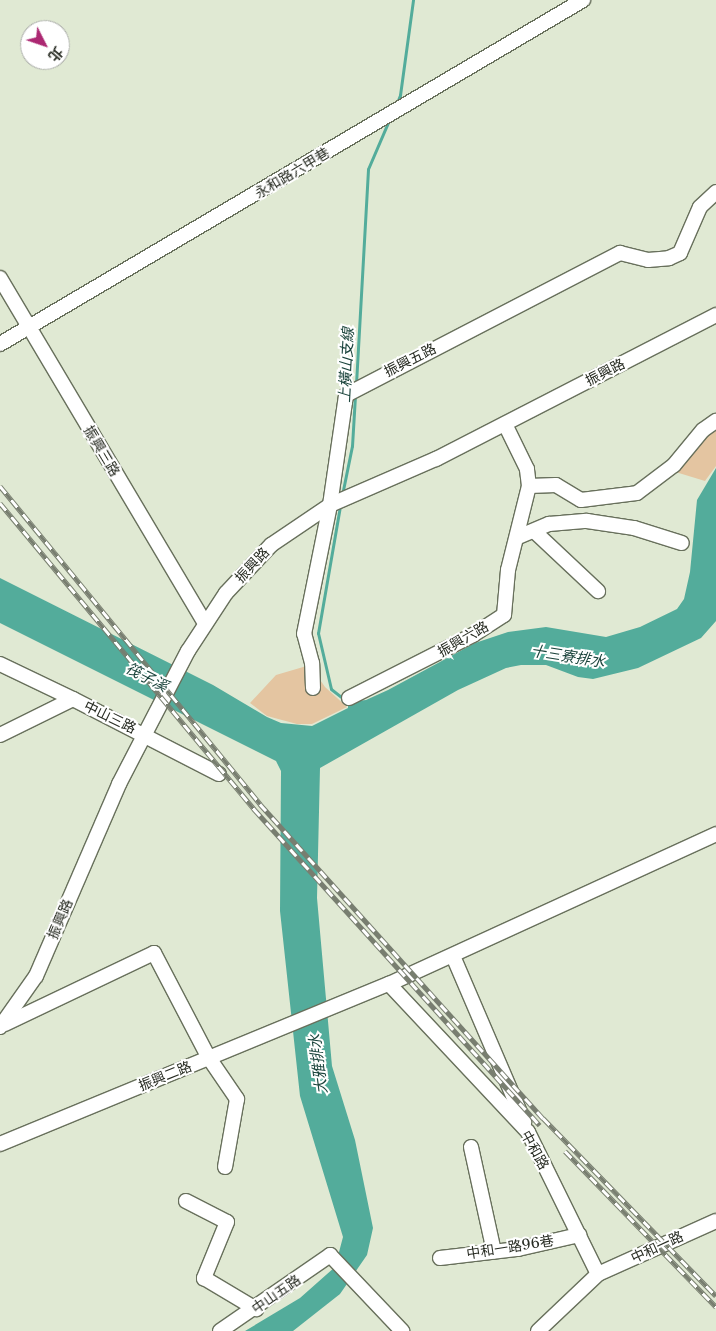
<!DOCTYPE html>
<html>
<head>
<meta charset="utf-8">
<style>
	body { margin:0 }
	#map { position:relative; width:716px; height:1331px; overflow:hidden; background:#e0e9d3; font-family:"Libre Baskerville","Noto Sans TC",serif }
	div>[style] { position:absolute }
	.green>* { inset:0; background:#e4c5a1 }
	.water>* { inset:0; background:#53ac9b }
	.stream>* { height:3px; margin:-1.5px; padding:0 1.5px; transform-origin:1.5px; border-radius:1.5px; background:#53ac9b }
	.roads { filter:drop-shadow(1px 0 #68705c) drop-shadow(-1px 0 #68705c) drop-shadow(0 1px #68705c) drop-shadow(0 -1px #68705c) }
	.minor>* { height:14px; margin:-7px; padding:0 7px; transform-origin:7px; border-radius:7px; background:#fff }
	.rail>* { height:5px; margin-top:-2.5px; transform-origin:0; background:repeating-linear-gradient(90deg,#fff 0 9px,#787e70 0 18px); box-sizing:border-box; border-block:1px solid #787e70 }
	span { translate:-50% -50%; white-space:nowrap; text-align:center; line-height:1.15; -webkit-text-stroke:4px #fff; paint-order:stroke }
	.street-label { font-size:14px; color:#282c23 }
	.water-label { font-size:15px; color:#1c453d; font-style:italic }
	.north { position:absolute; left:20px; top:20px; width:50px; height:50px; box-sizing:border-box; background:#fff; border:1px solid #a9aba7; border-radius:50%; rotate:131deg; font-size:14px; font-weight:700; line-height:20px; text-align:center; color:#282c23 }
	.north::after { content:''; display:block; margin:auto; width:18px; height:22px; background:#ac2872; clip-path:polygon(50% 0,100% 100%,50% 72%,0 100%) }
</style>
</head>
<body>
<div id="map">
	<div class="green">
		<i style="clip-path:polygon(716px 421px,716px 466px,705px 481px,669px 470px)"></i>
		<i style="clip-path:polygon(310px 665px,325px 687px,347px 707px,312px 724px,297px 724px,267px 716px,250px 703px,276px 675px)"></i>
	</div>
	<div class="water">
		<i style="clip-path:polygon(716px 468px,716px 621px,701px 638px,638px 668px,593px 679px,578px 677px,546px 665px,521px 665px,506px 668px,458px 690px,320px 768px,317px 898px,332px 1066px,355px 1140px,373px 1228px,367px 1255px,340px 1294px,293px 1331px,245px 1331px,300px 1298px,335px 1267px,343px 1237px,300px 1096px,280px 911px,281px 771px,276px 761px,0 623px,0 578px,213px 685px,267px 717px,281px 723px,312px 726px,348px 708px,348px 702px,366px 700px,388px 690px,475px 643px,508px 632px,546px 627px,606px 637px,640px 627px,677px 609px,684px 599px,690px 572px,697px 500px)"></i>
	</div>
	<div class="stream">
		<i style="left:396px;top:105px;width:11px;rotate:-68deg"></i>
		<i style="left:400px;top:95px;width:96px;rotate:-82.2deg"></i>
		<i style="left:356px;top:384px;width:215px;rotate:-86.8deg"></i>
		<i style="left:368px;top:169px;width:53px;rotate:-66.8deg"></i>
		<i style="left:342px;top:495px;width:50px;rotate:-78.5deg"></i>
		<i style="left:352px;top:446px;width:51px;rotate:-86.6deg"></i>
		<i style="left:340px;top:506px;width:129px;rotate:99.8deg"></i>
		<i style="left:318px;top:633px;width:57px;rotate:76.9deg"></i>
		<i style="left:331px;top:689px;width:18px;rotate:38deg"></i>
	</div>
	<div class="roads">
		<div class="minor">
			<i style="left:0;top:278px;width:401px;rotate:59.3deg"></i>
			<i style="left:0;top:344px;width:677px;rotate:-30.54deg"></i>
			<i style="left:529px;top:486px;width:27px;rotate:-2deg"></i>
			<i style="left:556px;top:485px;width:29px;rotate:31deg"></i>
			<i style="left:581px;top:500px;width:56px;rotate:-7.1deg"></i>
			<i style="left:637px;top:493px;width:46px;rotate:-37.1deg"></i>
			<i style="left:674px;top:465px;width:45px;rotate:-50.4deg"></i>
			<i style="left:703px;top:430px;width:16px;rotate:-35deg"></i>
			<i style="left:534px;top:531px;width:88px;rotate:43.2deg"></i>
			<i style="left:518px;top:537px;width:34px;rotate:-23deg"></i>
			<i style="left:549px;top:524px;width:38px;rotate:-5deg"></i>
			<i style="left:587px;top:521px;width:48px;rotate:8.5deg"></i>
			<i style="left:634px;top:528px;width:50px;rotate:17.4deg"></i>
			<i style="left:0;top:664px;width:81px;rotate:25.6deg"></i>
			<i style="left:313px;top:688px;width:25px;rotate:-92deg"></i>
			<i style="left:312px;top:663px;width:30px;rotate:-105deg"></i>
			<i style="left:304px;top:634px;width:132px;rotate:-78.6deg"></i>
			<i style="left:330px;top:505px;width:111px;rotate:-81.7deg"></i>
			<i style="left:346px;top:395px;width:309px;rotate:-27.4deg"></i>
			<i style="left:620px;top:253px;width:29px;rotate:14deg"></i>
			<i style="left:648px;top:260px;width:21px;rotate:-5deg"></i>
			<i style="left:669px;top:258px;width:12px;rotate:-24deg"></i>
			<i style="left:680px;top:253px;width:50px;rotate:-66.5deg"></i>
			<i style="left:700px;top:207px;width:22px;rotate:-43deg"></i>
			<i style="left:349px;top:698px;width:139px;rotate:-26.9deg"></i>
			<i style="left:473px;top:635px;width:37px;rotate:-33deg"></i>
			<i style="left:504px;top:615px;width:45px;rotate:-84.9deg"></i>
			<i style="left:508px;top:570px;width:87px;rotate:-76deg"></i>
			<i style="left:529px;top:486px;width:17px;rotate:-97deg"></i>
			<i style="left:527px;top:469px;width:50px;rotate:-116.1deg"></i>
			<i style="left:0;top:735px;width:81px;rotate:-26.3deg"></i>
			<i style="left:73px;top:699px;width:164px;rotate:27.2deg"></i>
			<i style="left:453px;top:956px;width:181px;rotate:66.8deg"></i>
			<i style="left:389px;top:984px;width:203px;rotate:46.8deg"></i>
			<i style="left:528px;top:1132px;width:158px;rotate:63.8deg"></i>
			<i style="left:5px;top:1024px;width:165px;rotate:-25.5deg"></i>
			<i style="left:154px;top:953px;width:119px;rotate:62.4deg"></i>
			<i style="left:209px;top:1058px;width:50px;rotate:55.7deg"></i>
			<i style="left:237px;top:1099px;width:69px;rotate:100deg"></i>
			<i style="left:0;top:1027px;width:62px;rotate:-54.8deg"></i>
			<i style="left:36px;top:976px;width:209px;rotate:-66.6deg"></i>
			<i style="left:119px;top:784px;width:150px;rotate:-62.6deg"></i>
			<i style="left:188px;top:651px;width:69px;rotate:-56.8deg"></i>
			<i style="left:226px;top:593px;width:66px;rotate:-46.8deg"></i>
			<i style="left:271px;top:545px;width:71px;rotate:-34.1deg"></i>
			<i style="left:330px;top:505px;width:116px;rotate:-23.5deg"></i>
			<i style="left:436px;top:459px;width:315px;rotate:-27.2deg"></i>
			<i style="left:0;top:1144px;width:421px;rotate:-22.4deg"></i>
			<i style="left:389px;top:984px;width:360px;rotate:-24.6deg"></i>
			<i style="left:471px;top:1147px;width:107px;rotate:77.6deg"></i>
			<i style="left:186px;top:1201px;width:46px;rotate:27.1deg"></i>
			<i style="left:227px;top:1222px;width:61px;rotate:112.3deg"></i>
			<i style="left:204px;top:1278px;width:61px;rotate:30.8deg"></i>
			<i style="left:440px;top:1258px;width:79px;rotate:-6.6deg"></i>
			<i style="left:518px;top:1249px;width:63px;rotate:-12.9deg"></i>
			<i style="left:220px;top:1331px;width:134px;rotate:-34.6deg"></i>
			<i style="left:330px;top:1255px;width:105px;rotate:46.5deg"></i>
			<i style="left:538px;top:1331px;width:83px;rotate:-43.5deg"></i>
			<i style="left:598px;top:1274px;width:129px;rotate:-24.2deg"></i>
		</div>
	</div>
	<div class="rail">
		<i style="left:0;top:486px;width:411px;rotate:50.7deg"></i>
		<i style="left:260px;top:804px;width:423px;rotate:48deg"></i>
		<i style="left:543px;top:1118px;width:248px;rotate:45.8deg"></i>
		<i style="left:0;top:503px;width:398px;rotate:50.3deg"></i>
		<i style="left:254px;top:809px;width:426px;rotate:47.9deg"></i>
		<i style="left:565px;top:1151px;width:217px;rotate:45.9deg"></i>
	</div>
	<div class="street-label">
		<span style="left:292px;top:173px;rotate:-31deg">永和路六甲巷</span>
		<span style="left:410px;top:360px;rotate:-27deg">振興五路</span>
		<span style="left:605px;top:372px;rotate:-27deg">振興路</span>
		<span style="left:102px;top:451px;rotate:59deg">振興三路</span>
		<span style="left:252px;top:565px;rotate:-47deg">振興路</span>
		<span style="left:463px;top:639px;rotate:-30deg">振興六路</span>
		<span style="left:110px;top:717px;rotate:26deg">中山三路</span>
		<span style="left:60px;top:919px;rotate:-67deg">振興路</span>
		<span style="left:165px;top:1076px;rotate:-22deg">振興二路</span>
		<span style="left:535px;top:1150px;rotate:61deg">中和路</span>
		<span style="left:510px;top:1247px;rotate:-9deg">中和一路96巷</span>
		<span style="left:657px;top:1247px;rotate:-25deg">中和一路</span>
		<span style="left:276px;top:1294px;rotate:-35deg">中山五路</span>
	</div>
	<div class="water-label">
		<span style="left:346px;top:365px;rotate:-87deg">上橫山支線</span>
		<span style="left:568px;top:656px;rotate:9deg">十三寮排水</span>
		<span style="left:147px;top:677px;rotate:27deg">筏子溪</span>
		<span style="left:318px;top:1064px;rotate:-97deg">大雅排水</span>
	</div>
	<div class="north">北</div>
</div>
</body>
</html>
